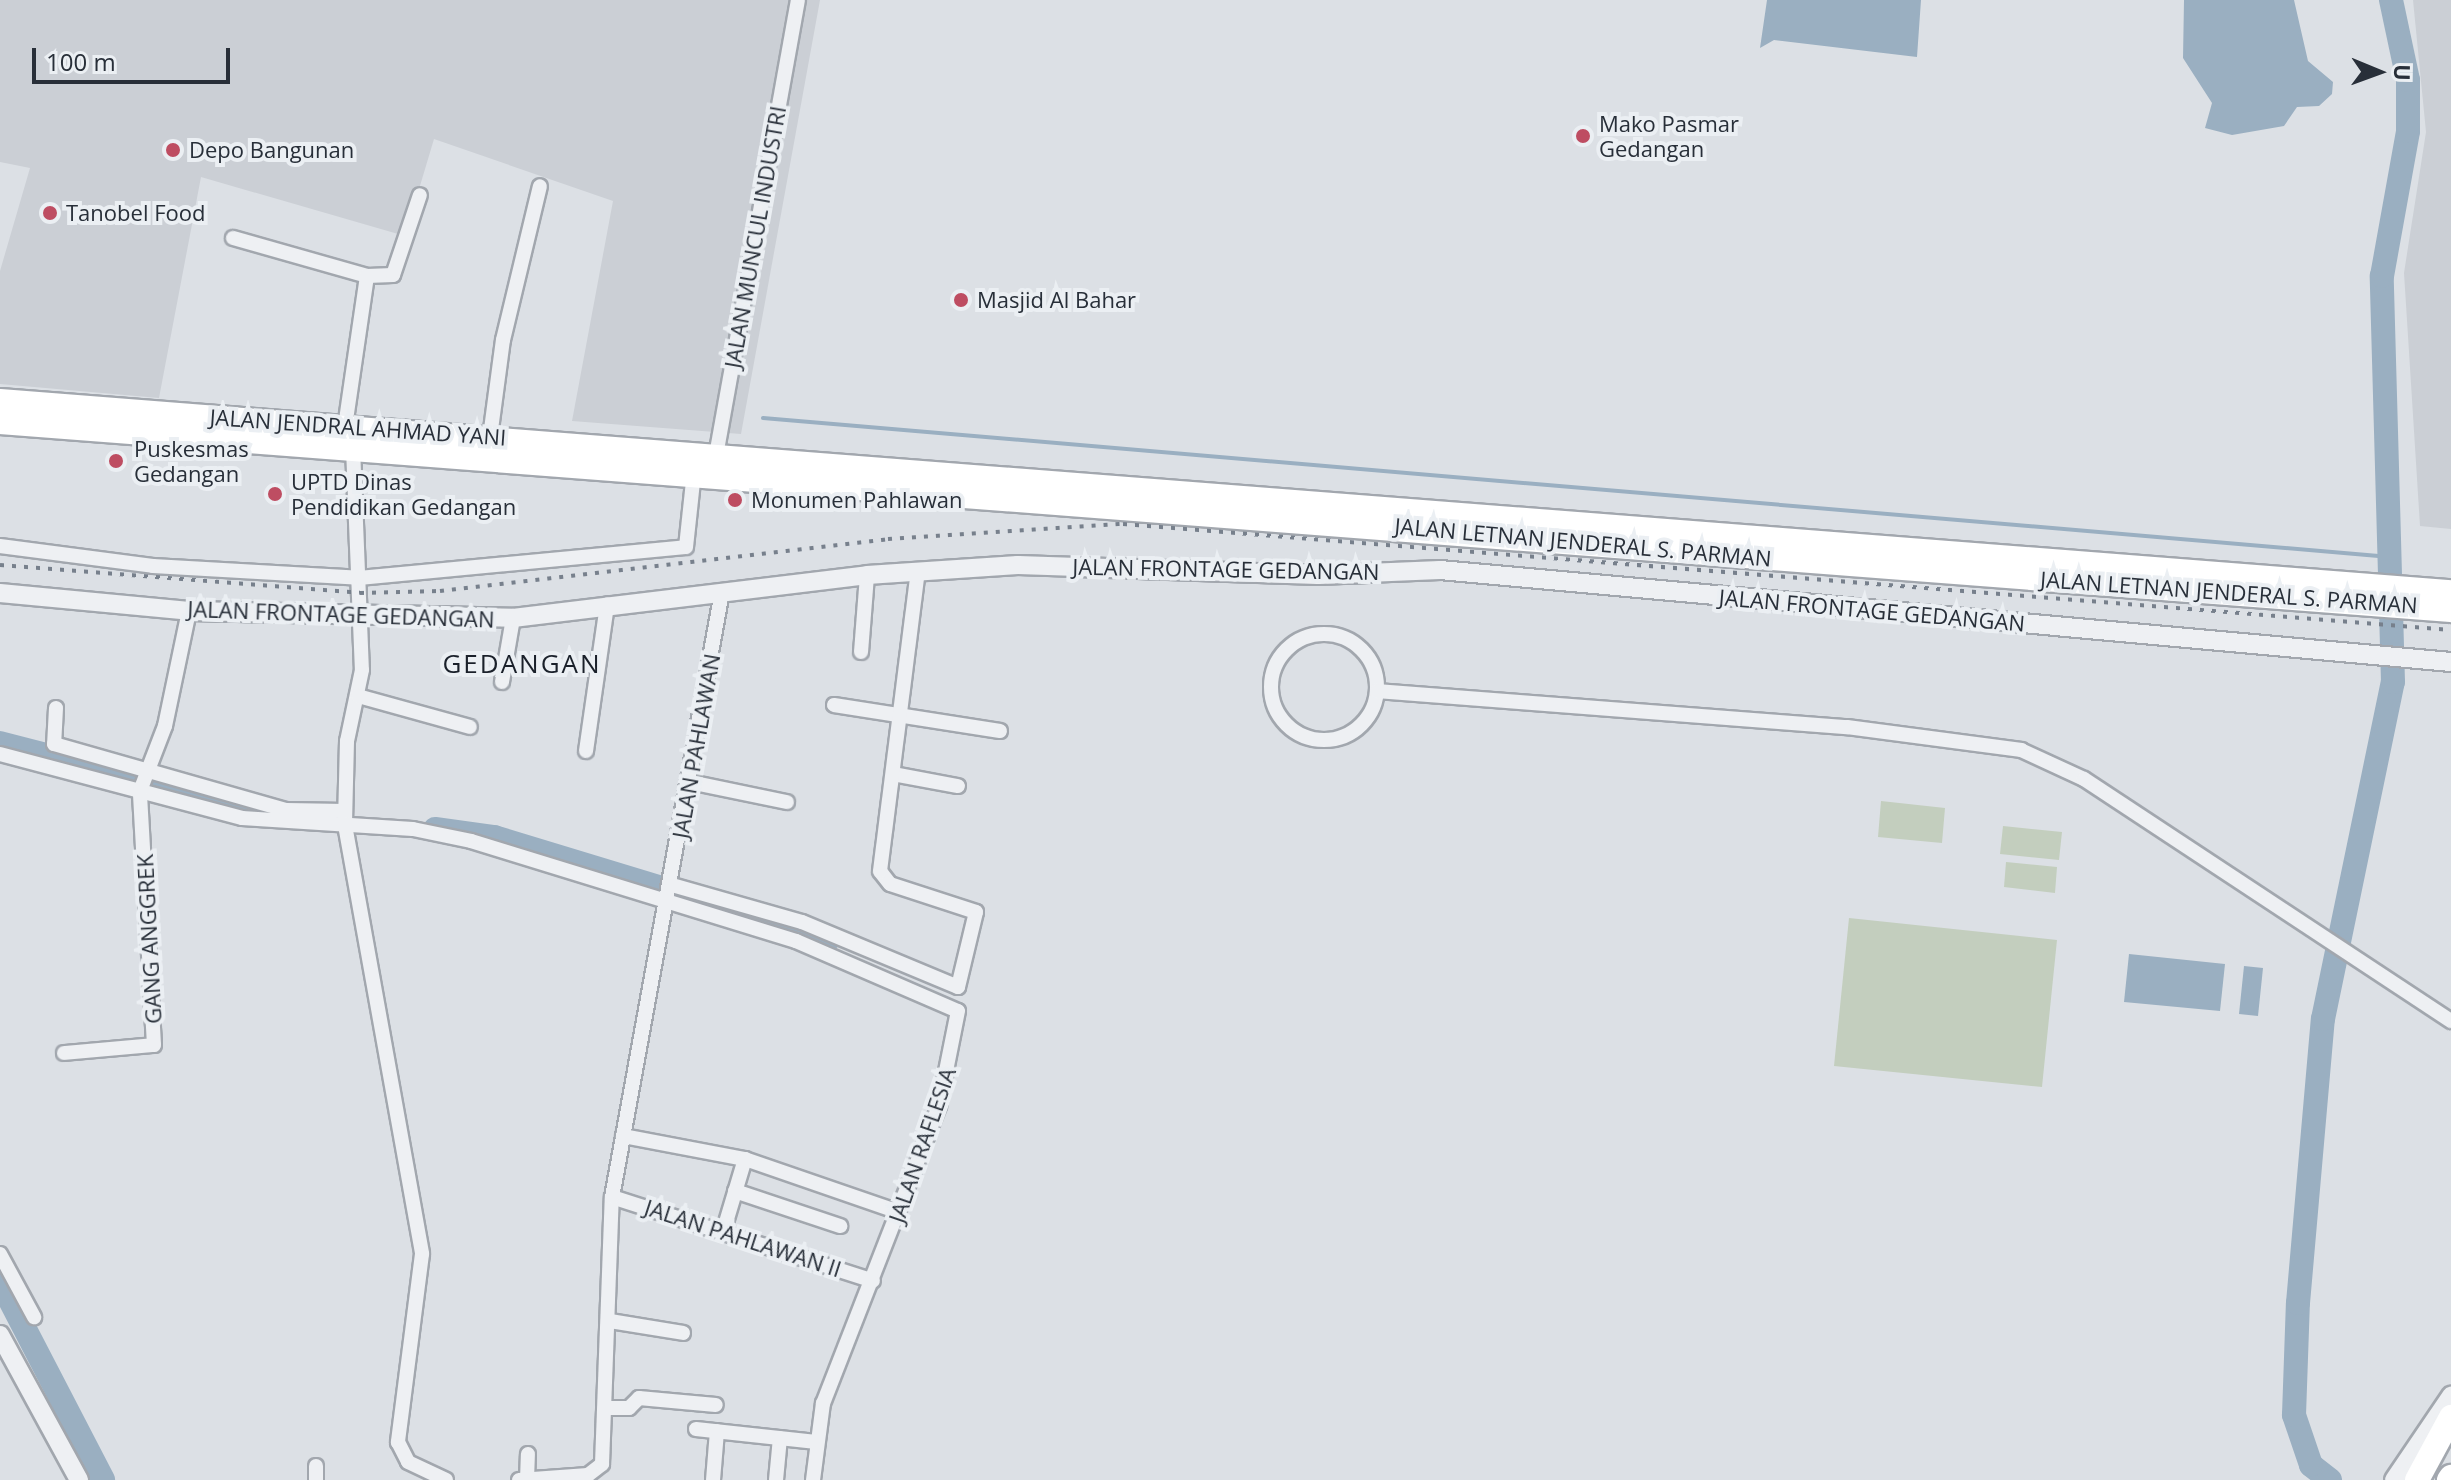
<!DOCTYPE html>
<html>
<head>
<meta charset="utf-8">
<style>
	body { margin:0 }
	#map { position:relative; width:2451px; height:1480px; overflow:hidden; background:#dce0e5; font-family:"Open Sans",sans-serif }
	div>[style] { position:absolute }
	.built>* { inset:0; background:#cbcfd5 }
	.green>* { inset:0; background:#c3cebe }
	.water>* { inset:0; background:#9aafc1 }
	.stream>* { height:4px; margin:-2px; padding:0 2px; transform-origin:2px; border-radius:2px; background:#9aafc1 }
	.river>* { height:24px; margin:-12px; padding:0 12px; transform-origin:12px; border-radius:12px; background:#9aafc1 }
	.roads { filter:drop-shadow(2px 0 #a2a7ae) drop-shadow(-2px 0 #a2a7ae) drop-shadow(0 2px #a2a7ae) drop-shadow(0 -2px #a2a7ae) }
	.minor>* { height:14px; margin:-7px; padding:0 7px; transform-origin:7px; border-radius:7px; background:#eef0f3 }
	.minor>.ring { margin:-7px; padding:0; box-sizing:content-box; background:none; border:14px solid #eef0f3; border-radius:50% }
	.tertiary>* { height:18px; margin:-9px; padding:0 9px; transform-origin:9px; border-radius:9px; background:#eef0f3 }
	.trunk>* { height:24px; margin:-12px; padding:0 12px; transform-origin:12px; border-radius:12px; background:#fff }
	.rail>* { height:4px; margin-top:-2px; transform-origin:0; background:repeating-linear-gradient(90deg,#77808c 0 4px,transparent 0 12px) }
	.dots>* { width:22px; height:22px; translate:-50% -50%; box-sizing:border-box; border:4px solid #ebeff3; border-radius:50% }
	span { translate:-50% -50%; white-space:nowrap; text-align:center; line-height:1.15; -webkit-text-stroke:8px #ebeff3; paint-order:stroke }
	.poi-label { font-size:22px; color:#282f39 }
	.left { translate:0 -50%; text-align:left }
	.street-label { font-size:22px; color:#282f39 }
	.quarter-label { font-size:26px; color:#1a202a; letter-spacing:2px }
	.north { position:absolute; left:2339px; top:32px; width:80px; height:80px; -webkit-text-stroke:6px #ebeff3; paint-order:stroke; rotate:91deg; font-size:22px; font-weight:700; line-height:32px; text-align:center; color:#282f39 }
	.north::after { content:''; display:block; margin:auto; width:28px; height:36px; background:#282f39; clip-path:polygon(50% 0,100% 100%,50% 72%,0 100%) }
	.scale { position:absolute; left:32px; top:48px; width:198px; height:36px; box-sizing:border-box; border:4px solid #282f39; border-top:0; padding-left:10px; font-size:24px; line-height:28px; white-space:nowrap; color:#282f39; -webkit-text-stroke:6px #ebeff3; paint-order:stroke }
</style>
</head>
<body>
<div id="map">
	<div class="built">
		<i style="clip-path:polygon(0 0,820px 0,741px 434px,572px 421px,613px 201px,434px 139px,405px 236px,201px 177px,159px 398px,0 384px,0 271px,30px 168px,0 162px)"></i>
		<i style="clip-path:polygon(2413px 0,2451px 0,2451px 529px,2420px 526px,2404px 273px,2426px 132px)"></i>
	</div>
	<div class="green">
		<i style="clip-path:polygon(1881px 801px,1945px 808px,1942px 843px,1878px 837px)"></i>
		<i style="clip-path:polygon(2003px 826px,2062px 832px,2059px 860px,2000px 854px)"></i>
		<i style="clip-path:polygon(2006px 862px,2057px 867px,2055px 893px,2004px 887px)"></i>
		<i style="clip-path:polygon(1849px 918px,2057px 940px,2042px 1087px,1834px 1066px)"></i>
	</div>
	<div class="water">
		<i style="clip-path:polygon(1767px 0,1921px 0,1917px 57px,1774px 40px,1760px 48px)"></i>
		<i style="clip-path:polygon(2184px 0,2294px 0,2308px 61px,2333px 82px,2332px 94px,2319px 106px,2297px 107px,2284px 126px,2232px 135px,2205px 128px,2212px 103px,2183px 58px)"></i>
		<i style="clip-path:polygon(2129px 954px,2225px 964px,2220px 1011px,2124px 1002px)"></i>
		<i style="clip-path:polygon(2244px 966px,2263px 968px,2258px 1016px,2239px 1014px)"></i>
	</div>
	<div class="stream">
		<i style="left:763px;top:418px;width:1633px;rotate:4.88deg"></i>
	</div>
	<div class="river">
		<i style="left:0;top:743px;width:296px;rotate:14.5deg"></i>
		<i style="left:435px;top:829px;width:60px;rotate:7.7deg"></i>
		<i style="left:494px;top:837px;width:350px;rotate:16.9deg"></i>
		<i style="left:0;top:1281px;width:224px;rotate:62.6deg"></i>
		<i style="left:2330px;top:1480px;width:24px;rotate:-142deg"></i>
		<i style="left:2311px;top:1465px;width:53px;rotate:-108.8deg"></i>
		<i style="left:2294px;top:1415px;width:112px;rotate:-88deg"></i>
		<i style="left:2298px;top:1303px;width:285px;rotate:-85deg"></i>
		<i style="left:2323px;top:1019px;width:344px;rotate:-78.3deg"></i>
		<i style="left:2393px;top:682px;width:406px;rotate:-91.6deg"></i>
		<i style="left:2382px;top:276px;width:147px;rotate:-79.8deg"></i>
		<i style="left:2408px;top:131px;width:51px;rotate:-90deg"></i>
		<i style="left:2408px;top:80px;width:82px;rotate:-102deg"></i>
	</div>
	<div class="roads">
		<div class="minor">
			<i style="left:233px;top:238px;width:139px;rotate:15.8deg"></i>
			<i style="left:367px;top:276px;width:152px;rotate:98.3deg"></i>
			<i style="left:367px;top:276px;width:26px;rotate:-2deg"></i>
			<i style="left:393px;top:275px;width:84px;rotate:-71.4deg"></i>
			<i style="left:490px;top:437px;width:98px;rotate:-82.4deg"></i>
			<i style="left:503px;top:340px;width:158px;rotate:-76.5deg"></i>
			<i style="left:353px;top:448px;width:222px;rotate:87.7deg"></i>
			<i style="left:362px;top:670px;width:73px;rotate:101.9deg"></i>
			<i style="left:347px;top:741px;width:84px;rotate:91.4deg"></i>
			<i style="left:345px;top:825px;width:436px;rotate:79.8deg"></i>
			<i style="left:422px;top:1254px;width:190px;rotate:97.3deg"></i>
			<i style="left:398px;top:1442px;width:22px;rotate:63deg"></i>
			<i style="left:408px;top:1462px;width:42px;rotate:25.3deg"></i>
			<i style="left:715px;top:461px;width:468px;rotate:-79.8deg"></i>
			<i style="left:0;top:546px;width:154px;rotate:7.4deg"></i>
			<i style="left:153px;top:566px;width:206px;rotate:3.3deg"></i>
			<i style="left:359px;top:578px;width:328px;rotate:-5.4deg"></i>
			<i style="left:686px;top:547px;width:75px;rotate:-83.9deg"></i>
			<i class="ring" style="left:1271px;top:634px;width:92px;height:92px"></i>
			<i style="left:861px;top:652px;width:77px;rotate:-85.5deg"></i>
			<i style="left:502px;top:682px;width:65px;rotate:-80.2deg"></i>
			<i style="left:1377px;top:691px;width:471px;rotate:4.4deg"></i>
			<i style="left:1847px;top:727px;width:176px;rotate:7.5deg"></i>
			<i style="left:2021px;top:750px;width:69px;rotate:24.7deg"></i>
			<i style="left:2084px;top:779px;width:440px;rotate:33.4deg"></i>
			<i style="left:358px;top:696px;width:116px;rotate:15.5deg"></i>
			<i style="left:834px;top:705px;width:168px;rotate:8.9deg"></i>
			<i style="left:56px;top:708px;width:36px;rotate:93deg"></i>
			<i style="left:54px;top:744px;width:241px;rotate:15.9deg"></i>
			<i style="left:286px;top:810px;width:59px;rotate:1deg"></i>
			<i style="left:586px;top:751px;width:148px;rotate:-81.8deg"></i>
			<i style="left:0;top:754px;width:250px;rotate:14.8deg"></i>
			<i style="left:242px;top:818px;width:171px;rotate:3.7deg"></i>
			<i style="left:413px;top:829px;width:59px;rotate:11.7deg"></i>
			<i style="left:471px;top:841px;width:340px;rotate:17.1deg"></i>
			<i style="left:796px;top:941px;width:176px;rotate:23.4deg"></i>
			<i style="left:958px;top:1011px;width:97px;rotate:101.3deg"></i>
			<i style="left:939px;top:1106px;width:319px;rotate:111.3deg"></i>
			<i style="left:823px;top:1403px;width:78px;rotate:97.4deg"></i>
			<i style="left:893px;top:774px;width:66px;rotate:10.5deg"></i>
			<i style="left:690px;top:782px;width:99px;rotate:11.7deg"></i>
			<i style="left:672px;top:885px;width:135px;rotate:15.9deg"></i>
			<i style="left:802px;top:922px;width:169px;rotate:22.6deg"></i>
			<i style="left:958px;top:987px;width:77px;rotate:-76.5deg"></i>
			<i style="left:976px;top:912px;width:90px;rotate:-162deg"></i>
			<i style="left:890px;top:884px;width:16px;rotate:-128deg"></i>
			<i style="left:880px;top:871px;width:301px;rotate:-82.8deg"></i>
			<i style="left:64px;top:1053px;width:90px;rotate:-5.1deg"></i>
			<i style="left:154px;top:1045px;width:254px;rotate:-93.2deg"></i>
			<i style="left:140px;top:791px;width:70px;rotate:-69deg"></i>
			<i style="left:165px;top:726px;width:117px;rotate:-78.2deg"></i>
			<i style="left:623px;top:1136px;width:124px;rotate:10.7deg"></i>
			<i style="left:735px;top:1191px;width:111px;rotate:18.4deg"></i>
			<i style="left:612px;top:1197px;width:274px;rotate:17.8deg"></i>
			<i style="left:724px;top:1229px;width:73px;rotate:-73.3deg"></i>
			<i style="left:745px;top:1159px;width:163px;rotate:19deg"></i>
			<i style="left:0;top:1254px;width:72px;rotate:61.6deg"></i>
			<i style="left:610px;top:1321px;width:74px;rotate:9.3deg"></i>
			<i style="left:605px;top:1408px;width:24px"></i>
			<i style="left:629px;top:1408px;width:14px;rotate:-45deg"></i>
			<i style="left:639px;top:1398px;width:77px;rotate:5.2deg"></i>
			<i style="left:696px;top:1429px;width:121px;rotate:6.2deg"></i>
			<i style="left:316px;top:1466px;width:14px;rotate:90deg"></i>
			<i style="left:519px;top:1480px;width:69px;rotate:-4.1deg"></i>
			<i style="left:588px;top:1475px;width:18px;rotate:-38deg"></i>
			<i style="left:602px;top:1464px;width:267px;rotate:-87.9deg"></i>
			<i style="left:612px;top:1197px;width:615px;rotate:-79.7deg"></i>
			<i style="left:527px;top:1480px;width:26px;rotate:-88deg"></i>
			<i style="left:713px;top:1480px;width:49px;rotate:-85.3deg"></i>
			<i style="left:776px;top:1480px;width:42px;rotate:-84.6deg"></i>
		</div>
		<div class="tertiary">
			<i style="left:0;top:593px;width:190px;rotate:5.4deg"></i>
			<i style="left:189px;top:611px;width:324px;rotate:1.2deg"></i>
			<i style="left:513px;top:618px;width:357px;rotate:-6.9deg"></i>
			<i style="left:867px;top:575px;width:151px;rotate:-3.8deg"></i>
			<i style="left:1018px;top:565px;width:300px;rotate:1.9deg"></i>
			<i style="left:1318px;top:575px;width:122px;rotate:-2.3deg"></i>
			<i style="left:1440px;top:570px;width:1015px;rotate:5.2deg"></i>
			<i style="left:0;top:1335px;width:165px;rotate:61.4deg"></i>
			<i style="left:2394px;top:1480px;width:102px;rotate:-55.8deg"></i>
		</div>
		<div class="trunk">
			<i style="left:0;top:401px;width:2458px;rotate:4.46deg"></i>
			<i style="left:0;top:422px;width:2458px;rotate:4.39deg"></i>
			<i style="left:2417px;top:1480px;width:72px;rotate:-61.6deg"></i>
			<i style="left:2449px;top:1480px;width:4px;rotate:-56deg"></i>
		</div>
	</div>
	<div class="rail">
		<i style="left:0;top:565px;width:361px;rotate:4.4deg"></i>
		<i style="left:360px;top:593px;width:80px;rotate:-1.4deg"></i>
		<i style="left:440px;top:591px;width:451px;rotate:-6.6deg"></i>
		<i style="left:888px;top:539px;width:235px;rotate:-3.7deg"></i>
		<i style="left:1123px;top:524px;width:1332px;rotate:4.56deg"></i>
	</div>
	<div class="dots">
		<i style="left:1583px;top:136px;background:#be4d62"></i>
		<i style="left:173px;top:150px;background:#be4d62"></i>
		<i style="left:50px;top:213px;background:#be4d62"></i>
		<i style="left:961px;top:300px;background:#be4d62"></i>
		<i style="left:116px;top:461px;background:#be4d62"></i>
		<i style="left:275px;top:494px;background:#be4d62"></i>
		<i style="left:735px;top:500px;background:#be4d62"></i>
	</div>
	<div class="poi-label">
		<span class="left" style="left:1599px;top:136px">Mako Pasmar<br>Gedangan</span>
		<span class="left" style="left:189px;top:150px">Depo Bangunan</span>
		<span class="left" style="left:66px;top:213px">Tanobel Food</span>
		<span class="left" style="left:977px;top:300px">Masjid Al Bahar</span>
		<span class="left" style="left:134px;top:461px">Puskesmas<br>Gedangan</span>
		<span class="left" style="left:291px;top:494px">UPTD Dinas<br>Pendidikan Gedangan</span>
		<span class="left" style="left:751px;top:500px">Monumen Pahlawan</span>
	</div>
	<div class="street-label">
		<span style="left:755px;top:237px;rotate:-80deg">JALAN MUNCUL INDUSTRI</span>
		<span style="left:358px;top:427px;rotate:4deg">JALAN JENDRAL AHMAD YANI</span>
		<span style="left:1583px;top:542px;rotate:5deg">JALAN LETNAN JENDERAL S. PARMAN</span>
		<span style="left:1226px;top:569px;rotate:1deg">JALAN FRONTAGE GEDANGAN</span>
		<span style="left:2229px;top:592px;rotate:4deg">JALAN LETNAN JENDERAL S. PARMAN</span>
		<span style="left:1872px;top:610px;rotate:5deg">JALAN FRONTAGE GEDANGAN</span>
		<span style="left:341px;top:614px;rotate:2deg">JALAN FRONTAGE GEDANGAN</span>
		<span style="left:696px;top:746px;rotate:-80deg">JALAN PAHLAWAN</span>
		<span style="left:149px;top:939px;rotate:-93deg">GANG ANGGREK</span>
		<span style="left:922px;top:1145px;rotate:-71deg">JALAN RAFLESIA</span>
		<span style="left:743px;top:1238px;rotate:18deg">JALAN PAHLAWAN II</span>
	</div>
	<div class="quarter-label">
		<span style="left:522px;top:664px">GEDANGAN</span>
	</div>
	<div class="north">U</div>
	<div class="scale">100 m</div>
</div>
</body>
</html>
